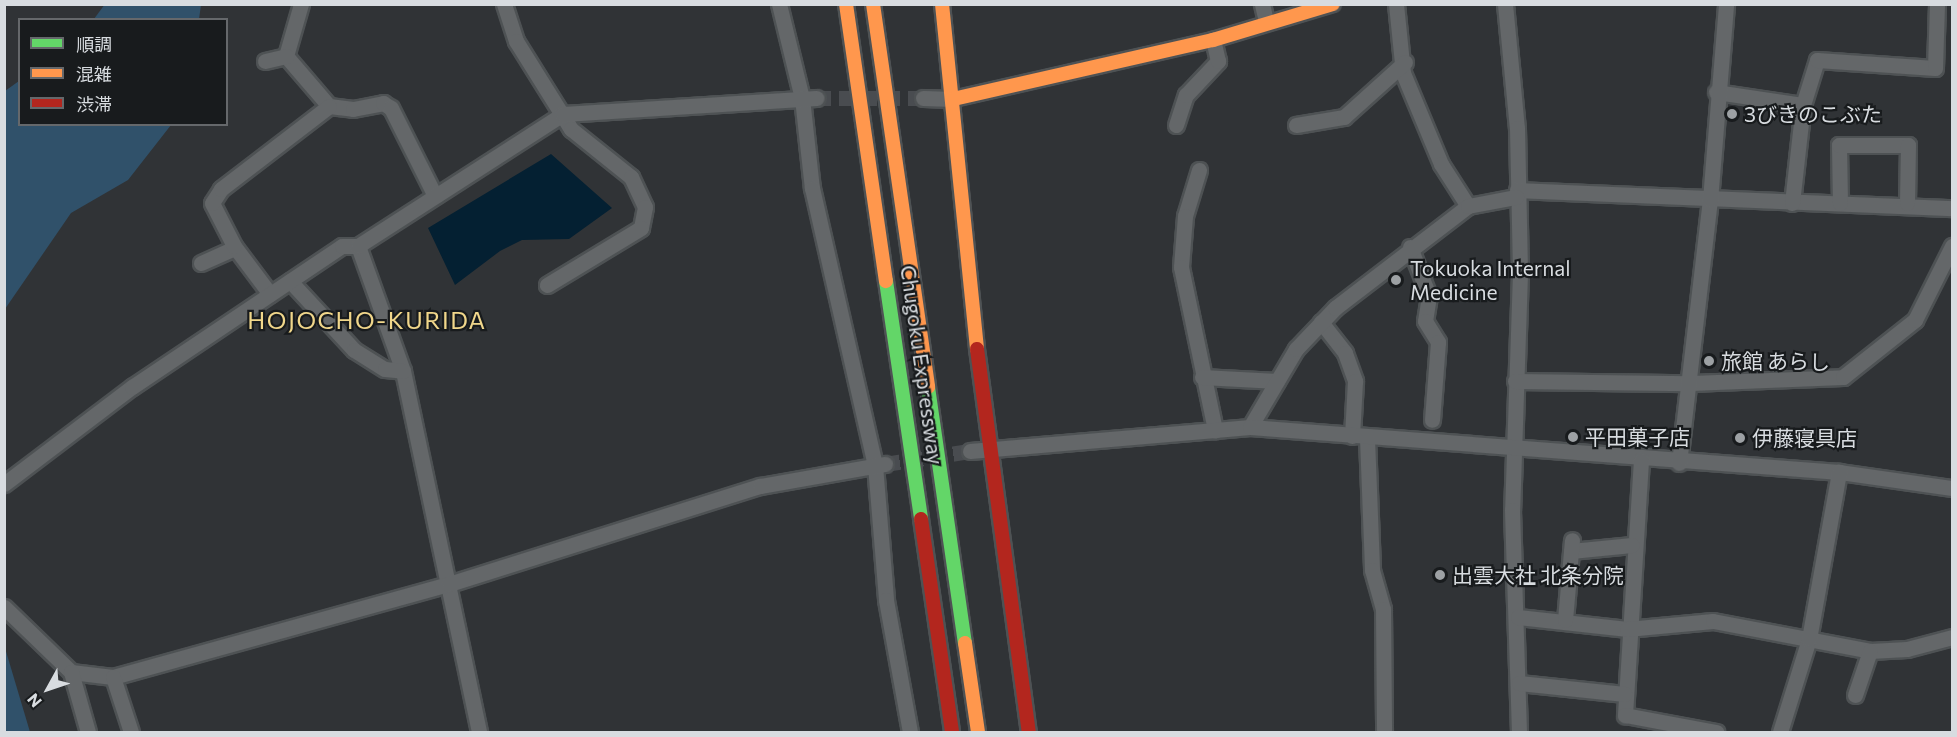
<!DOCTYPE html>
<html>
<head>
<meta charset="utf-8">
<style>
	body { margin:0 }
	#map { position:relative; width:1957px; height:737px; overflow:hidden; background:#303336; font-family:Commissioner,"Noto Sans JP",sans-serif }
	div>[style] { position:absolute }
	.green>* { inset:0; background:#30516a }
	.water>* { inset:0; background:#042032 }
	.street-tunnel>* { height:15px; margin-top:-7.5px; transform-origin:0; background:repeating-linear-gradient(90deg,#494c50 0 15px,transparent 0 23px) }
	.roads { filter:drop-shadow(2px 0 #4e5254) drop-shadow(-2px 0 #4e5254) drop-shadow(0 2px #4e5254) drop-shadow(0 -2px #4e5254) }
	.street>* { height:15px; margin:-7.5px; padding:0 7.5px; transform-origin:7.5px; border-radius:7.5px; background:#646769 }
	.fast>* { height:14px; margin:-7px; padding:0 7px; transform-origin:7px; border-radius:7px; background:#63d668 }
	.slow>* { height:14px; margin:-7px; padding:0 7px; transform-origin:7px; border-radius:7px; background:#ff974d }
	.jam>* { height:14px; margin:-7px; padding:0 7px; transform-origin:7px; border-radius:7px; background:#b3261e }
	.dots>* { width:16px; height:16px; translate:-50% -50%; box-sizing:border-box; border:3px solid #181b1d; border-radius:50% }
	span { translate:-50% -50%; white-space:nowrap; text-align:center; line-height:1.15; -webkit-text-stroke:4.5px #181b1d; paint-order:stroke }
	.poi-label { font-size:21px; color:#d8dce0 }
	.left { translate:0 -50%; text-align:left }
	.street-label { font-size:21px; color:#d8dce0 }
	.quarter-label { font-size:24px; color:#f1d78b; letter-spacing:1.5px }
	.frame { position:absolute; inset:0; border:6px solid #d8dce0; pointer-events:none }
	.legend { position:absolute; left:18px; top:18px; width:210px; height:108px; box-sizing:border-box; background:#181b1d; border:2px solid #65686b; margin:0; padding:8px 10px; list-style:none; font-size:18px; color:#d8dce0 }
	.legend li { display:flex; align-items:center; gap:12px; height:30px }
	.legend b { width:30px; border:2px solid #65686b }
	.north { position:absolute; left:18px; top:659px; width:60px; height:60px; -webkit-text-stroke:4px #181b1d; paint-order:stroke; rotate:230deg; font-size:16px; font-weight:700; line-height:24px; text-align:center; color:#d8dce0 }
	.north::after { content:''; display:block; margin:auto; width:21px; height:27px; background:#d8dce0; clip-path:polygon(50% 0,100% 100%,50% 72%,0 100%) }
</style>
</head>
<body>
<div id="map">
	<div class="green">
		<i style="clip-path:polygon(105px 4px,201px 4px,201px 5px,199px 19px,94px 19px)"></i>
		<i style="clip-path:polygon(19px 81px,20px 124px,171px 125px,128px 180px,71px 213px,5px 309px,5px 91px)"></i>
		<i style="clip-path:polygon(4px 648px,5px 648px,30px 732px,5px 732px)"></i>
	</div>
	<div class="water">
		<i style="clip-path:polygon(551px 154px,612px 208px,569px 239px,522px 240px,500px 251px,455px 285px,428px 228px)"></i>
	</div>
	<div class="street-tunnel">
		<i style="left:816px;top:98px;width:107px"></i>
		<i style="left:885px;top:464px;width:86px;rotate:-8.7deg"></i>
	</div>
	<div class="roads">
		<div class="street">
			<i style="left:301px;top:4px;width:54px;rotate:106.1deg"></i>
			<i style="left:286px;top:56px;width:66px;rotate:49.3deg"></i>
			<i style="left:329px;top:106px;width:24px;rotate:7deg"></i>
			<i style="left:353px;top:109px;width:31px;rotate:-11deg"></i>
			<i style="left:383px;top:103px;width:9px;rotate:32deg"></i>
			<i style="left:391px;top:108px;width:98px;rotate:63.4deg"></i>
			<i style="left:504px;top:4px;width:39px;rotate:72deg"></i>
			<i style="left:516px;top:41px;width:104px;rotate:58deg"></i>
			<i style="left:571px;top:129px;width:77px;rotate:38.7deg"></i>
			<i style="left:631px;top:177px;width:33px;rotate:65deg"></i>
			<i style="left:645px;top:207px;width:21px;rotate:101deg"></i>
			<i style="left:641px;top:228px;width:110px;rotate:148.8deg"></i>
			<i style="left:779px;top:4px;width:97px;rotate:76.3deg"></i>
			<i style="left:802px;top:98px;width:91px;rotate:83.7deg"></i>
			<i style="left:812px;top:188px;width:284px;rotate:77.2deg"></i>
			<i style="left:875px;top:465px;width:135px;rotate:85.3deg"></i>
			<i style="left:886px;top:600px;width:134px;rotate:79.7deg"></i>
			<i style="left:1262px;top:4px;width:17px;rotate:77deg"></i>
			<i style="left:1396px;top:4px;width:69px;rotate:84.2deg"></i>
			<i style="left:1403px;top:73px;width:99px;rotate:67.3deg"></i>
			<i style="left:1441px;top:164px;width:50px;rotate:57.3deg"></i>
			<i style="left:1505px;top:4px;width:125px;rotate:84.5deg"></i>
			<i style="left:1517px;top:128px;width:145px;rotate:88.8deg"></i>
			<i style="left:1520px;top:273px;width:237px;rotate:91.9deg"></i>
			<i style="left:1512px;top:510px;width:222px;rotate:88.2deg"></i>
			<i style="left:265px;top:61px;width:22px;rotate:-13deg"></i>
			<i style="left:1716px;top:92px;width:88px;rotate:8.5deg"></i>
			<i style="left:923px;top:98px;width:30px;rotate:2deg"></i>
			<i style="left:1176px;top:125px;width:32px;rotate:-72deg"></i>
			<i style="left:1186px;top:95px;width:47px;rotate:-46.7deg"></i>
			<i style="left:1218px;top:61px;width:22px;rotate:-103deg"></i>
			<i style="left:1296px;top:125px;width:49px;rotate:-9.5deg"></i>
			<i style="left:1344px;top:117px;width:82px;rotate:-42deg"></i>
			<i style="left:1199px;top:170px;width:48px;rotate:106.9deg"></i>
			<i style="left:1185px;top:216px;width:51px;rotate:94.5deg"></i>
			<i style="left:1181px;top:267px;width:167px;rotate:78.2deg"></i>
			<i style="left:1517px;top:190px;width:435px;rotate:2.4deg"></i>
			<i style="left:1792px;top:203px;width:99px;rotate:-83.6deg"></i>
			<i style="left:1803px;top:105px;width:47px;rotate:-72.7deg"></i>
			<i style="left:1817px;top:60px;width:118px;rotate:3.9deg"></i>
			<i style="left:1935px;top:68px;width:64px;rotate:-88.2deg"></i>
			<i style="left:1840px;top:203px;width:58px;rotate:-91deg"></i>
			<i style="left:1839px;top:145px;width:69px"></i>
			<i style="left:1908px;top:145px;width:58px;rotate:91deg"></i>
			<i style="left:358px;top:246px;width:133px;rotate:70.2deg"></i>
			<i style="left:403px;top:371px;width:369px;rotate:78.1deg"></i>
			<i style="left:1410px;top:247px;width:53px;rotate:68.8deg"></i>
			<i style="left:1429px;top:296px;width:25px;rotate:99deg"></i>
			<i style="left:1425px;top:321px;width:25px;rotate:58deg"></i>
			<i style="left:1438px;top:342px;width:78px;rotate:94.4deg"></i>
			<i style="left:201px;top:263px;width:37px;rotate:-24deg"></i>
			<i style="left:290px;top:281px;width:94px;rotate:47.2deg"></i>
			<i style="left:354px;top:350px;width:36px;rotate:32deg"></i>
			<i style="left:385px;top:369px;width:18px;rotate:6deg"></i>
			<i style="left:270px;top:294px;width:60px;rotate:-126.9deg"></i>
			<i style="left:234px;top:246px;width:48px;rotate:-117.1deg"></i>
			<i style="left:212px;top:203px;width:17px;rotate:-57deg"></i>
			<i style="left:221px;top:189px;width:136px;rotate:-37.5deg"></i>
			<i style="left:1321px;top:322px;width:39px;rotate:52deg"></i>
			<i style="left:1345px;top:353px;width:30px;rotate:70deg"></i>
			<i style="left:1355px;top:381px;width:55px;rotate:93.1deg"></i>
			<i style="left:1202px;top:377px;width:75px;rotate:3.1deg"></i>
			<i style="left:1515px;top:381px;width:175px;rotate:0.7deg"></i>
			<i style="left:1690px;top:383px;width:153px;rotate:-2.2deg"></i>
			<i style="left:1843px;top:377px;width:92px;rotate:-38.4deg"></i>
			<i style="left:1915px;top:320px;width:83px;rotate:-63.4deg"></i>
			<i style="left:1250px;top:427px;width:91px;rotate:-59.5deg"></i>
			<i style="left:1296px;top:349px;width:57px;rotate:-46.4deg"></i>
			<i style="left:1335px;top:308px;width:168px;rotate:-37.5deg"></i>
			<i style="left:1468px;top:206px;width:49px;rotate:-10.6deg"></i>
			<i style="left:1367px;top:438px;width:132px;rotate:87.8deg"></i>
			<i style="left:1372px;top:570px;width:41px;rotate:74.2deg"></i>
			<i style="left:1383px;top:609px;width:123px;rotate:89.5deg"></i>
			<i style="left:970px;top:451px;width:281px;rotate:-4.9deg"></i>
			<i style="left:1250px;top:427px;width:591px;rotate:4.37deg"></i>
			<i style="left:1839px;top:472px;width:114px;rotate:8.1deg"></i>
			<i style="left:1641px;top:460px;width:256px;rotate:93.6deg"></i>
			<i style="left:1625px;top:715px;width:93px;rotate:10.6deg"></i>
			<i style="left:1679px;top:463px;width:265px;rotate:-83.3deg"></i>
			<i style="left:1710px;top:200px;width:197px;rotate:-85.3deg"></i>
			<i style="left:4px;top:484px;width:161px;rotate:-37.2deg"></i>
			<i style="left:132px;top:387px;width:253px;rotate:-33.9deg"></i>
			<i style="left:342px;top:246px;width:16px"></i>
			<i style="left:358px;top:246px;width:244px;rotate:-32.8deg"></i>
			<i style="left:563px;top:114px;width:254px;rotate:-3.6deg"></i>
			<i style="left:1571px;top:551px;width:61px;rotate:-5.6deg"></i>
			<i style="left:4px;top:607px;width:93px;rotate:44.1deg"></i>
			<i style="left:71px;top:672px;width:42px;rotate:6.8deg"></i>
			<i style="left:113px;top:677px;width:349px;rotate:-15.5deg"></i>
			<i style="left:449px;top:584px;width:326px;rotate:-17.5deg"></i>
			<i style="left:760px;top:486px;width:127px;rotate:-10deg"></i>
			<i style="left:1518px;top:617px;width:110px;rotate:6.3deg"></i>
			<i style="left:1627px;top:629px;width:86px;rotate:-5.3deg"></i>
			<i style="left:1713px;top:621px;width:160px;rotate:10.8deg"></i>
			<i style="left:1870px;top:651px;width:37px;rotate:-3deg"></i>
			<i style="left:1907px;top:649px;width:47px;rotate:-14.9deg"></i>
			<i style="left:1565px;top:620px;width:80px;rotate:-85deg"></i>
			<i style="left:71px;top:672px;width:62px;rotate:74.2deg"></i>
			<i style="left:113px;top:677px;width:58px;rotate:71.9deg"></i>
			<i style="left:1519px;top:683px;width:106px;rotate:6deg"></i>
			<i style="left:1855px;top:695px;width:46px;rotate:-71.2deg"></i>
			<i style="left:1780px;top:732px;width:97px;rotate:-72.7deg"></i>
			<i style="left:1809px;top:639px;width:170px;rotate:-79.8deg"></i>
		</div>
		<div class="fast">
			<i style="left:886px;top:281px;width:241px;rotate:81.6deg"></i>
			<i style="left:928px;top:387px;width:259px;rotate:81.8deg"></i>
		</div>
		<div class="slow">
			<i style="left:846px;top:4px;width:280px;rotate:81.8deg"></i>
			<i style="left:873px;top:4px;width:387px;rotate:81.8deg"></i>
			<i style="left:942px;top:4px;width:347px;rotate:84.2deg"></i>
			<i style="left:953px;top:99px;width:267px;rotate:-12.8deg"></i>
			<i style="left:1213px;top:40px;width:125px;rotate:-16.7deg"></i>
			<i style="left:965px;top:643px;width:90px;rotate:81.7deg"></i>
		</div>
		<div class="jam">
			<i style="left:977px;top:349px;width:387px;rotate:82.3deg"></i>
			<i style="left:921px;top:519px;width:215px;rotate:81.7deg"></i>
		</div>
	</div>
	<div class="dots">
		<i style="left:1732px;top:114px;background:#9da1a4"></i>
		<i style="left:1396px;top:280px;background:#9da1a4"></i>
		<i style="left:1709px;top:361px;background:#9da1a4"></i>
		<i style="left:1573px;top:437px;background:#9da1a4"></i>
		<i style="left:1740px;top:438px;background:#9da1a4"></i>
		<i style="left:1440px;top:575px;background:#9da1a4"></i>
	</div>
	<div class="poi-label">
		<span class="left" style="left:1744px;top:114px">3びきのこぶた</span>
		<span class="left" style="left:1410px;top:280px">Tokuoka Internal<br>Medicine</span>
		<span class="left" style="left:1721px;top:361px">旅館 あらし</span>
		<span class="left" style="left:1585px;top:437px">平田菓子店</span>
		<span class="left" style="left:1752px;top:438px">伊藤寝具店</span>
		<span class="left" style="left:1452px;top:575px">出雲大社 北条分院</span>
	</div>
	<div class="street-label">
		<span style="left:922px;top:365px;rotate:82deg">Chugoku Expressway</span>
	</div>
	<div class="quarter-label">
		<span style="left:367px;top:320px">HOJOCHO-KURIDA</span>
	</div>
	<div class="frame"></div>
	<ul class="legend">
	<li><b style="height:8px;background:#63d668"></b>順調</li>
	<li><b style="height:8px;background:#ff974d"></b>混雑</li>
	<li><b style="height:8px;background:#b3261e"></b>渋滞</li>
	</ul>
	<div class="north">N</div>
</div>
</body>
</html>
